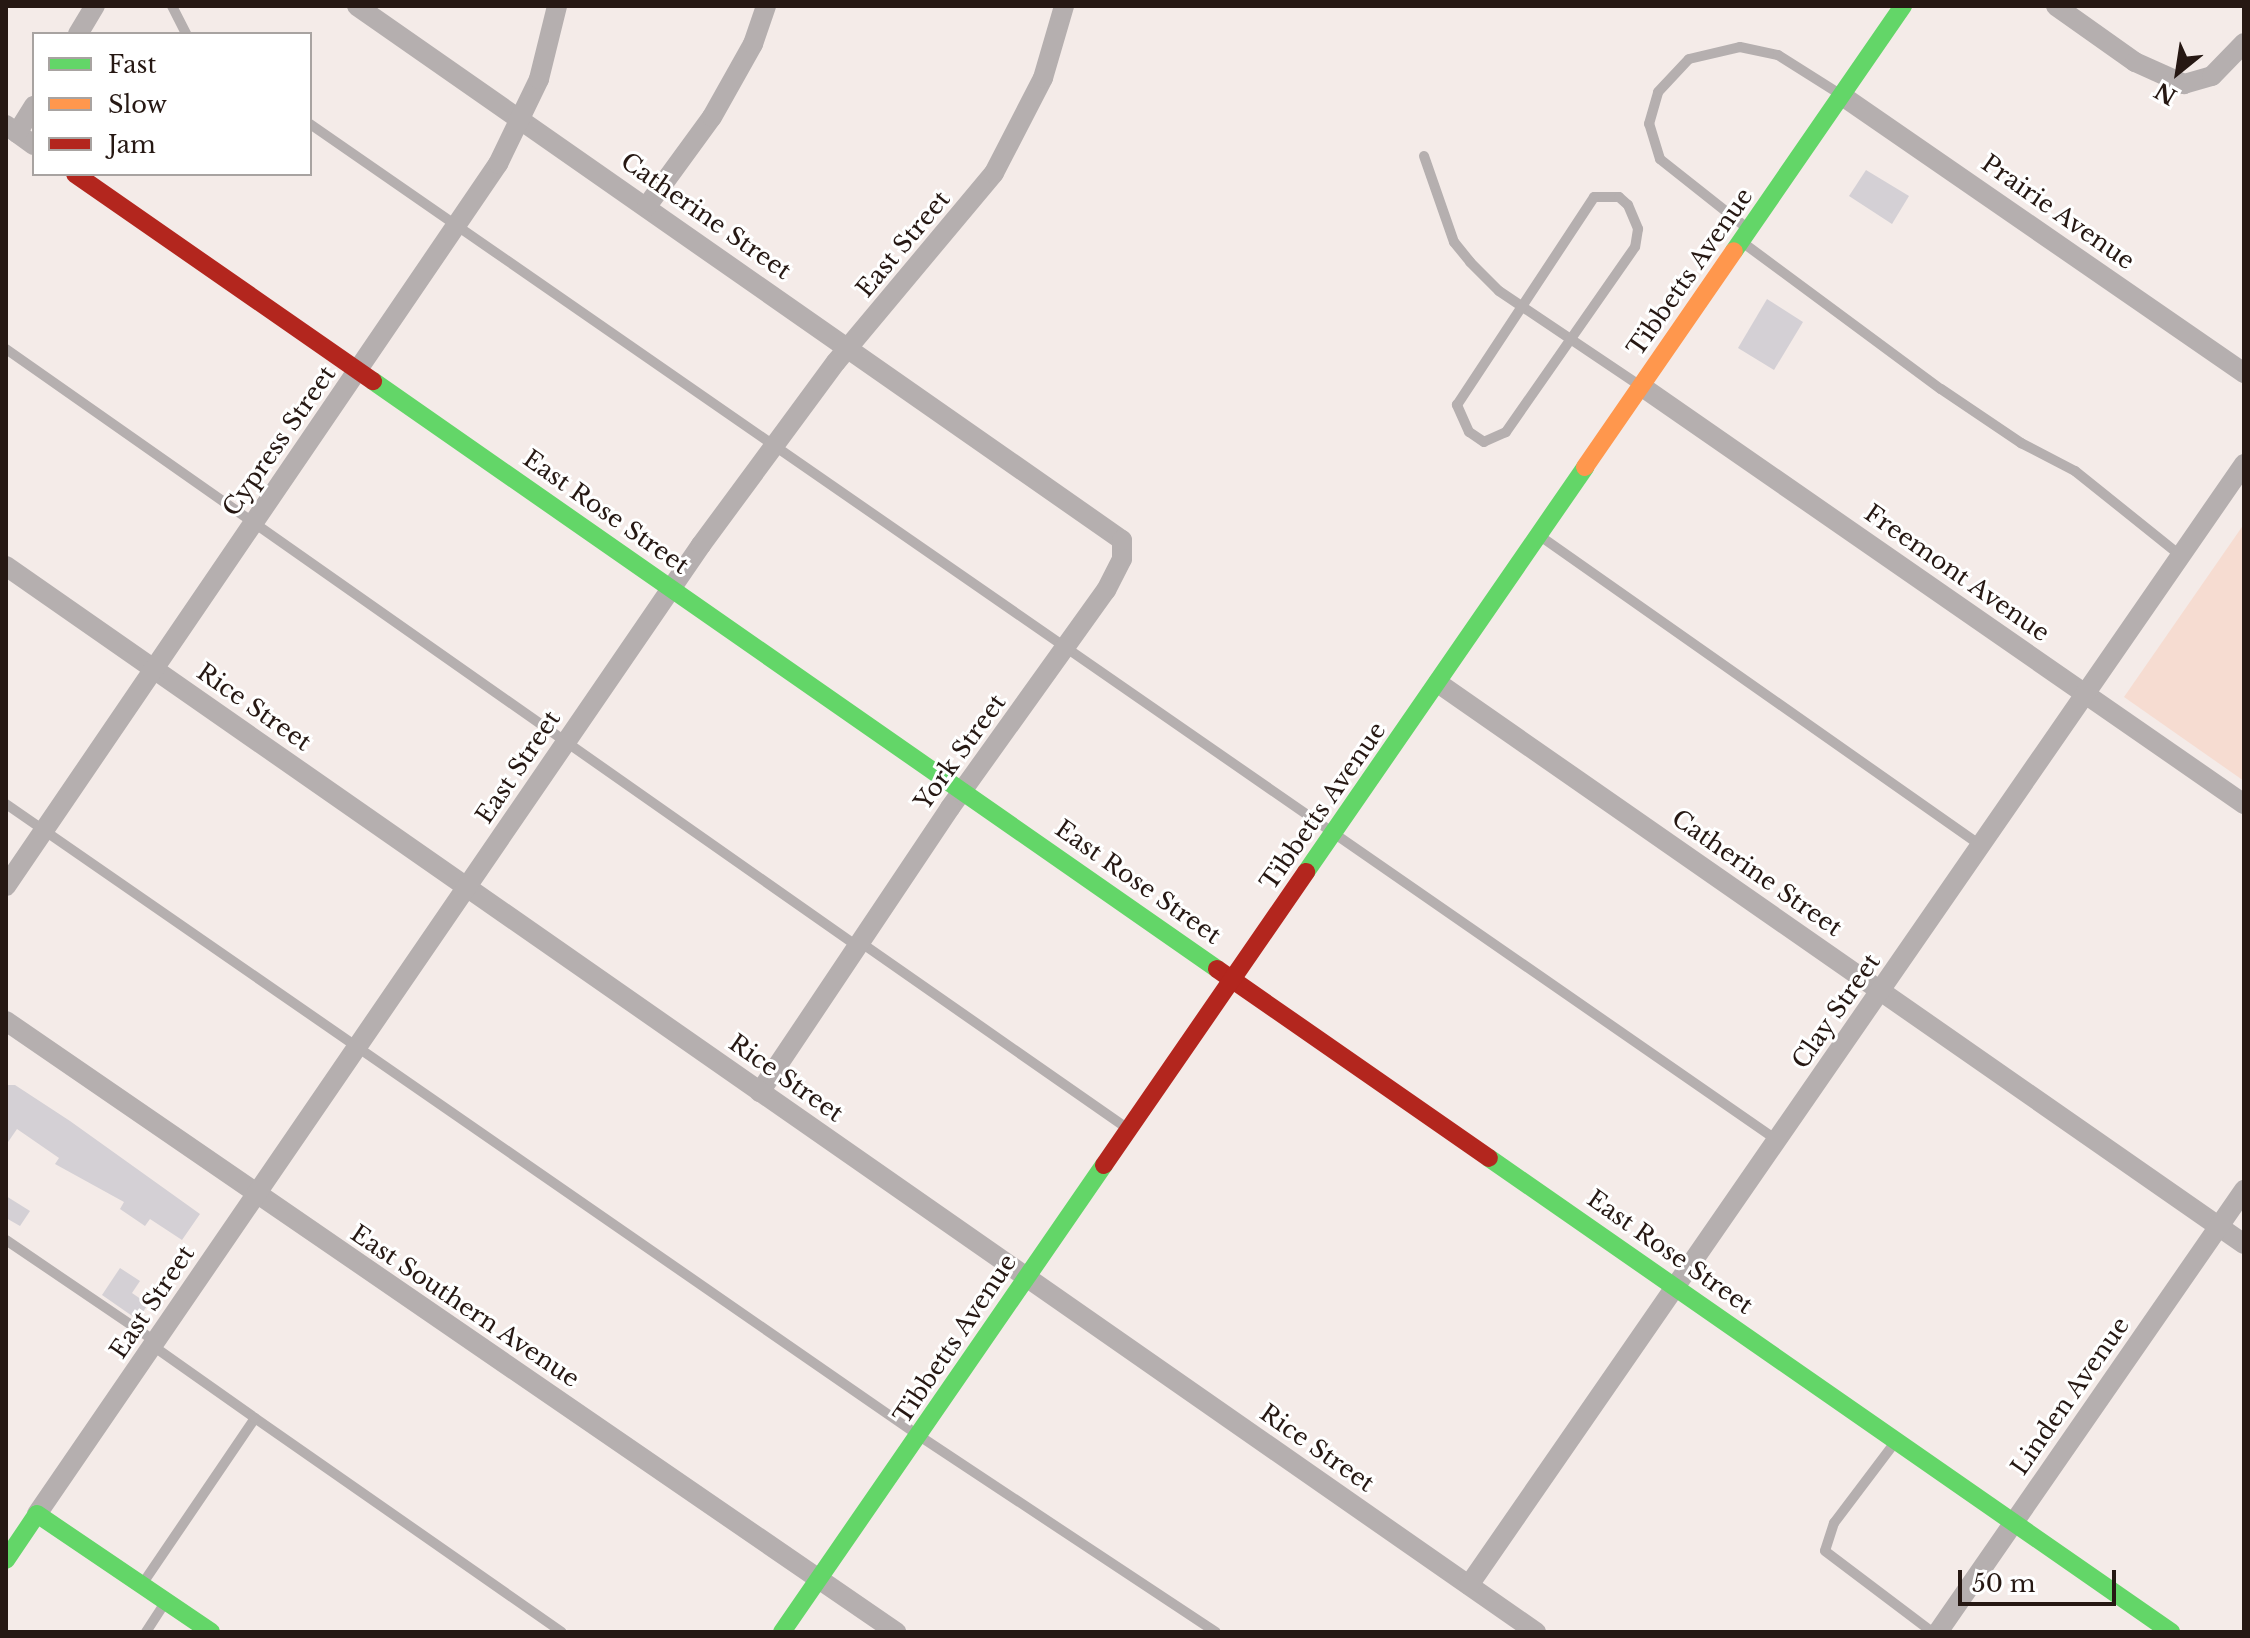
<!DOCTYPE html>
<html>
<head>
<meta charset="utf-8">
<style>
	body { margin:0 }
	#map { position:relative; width:2250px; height:1638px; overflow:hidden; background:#f4ebe8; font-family:"Libre Baskerville",serif }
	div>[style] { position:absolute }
	.green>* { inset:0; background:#f6dcd1 }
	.building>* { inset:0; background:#d4d0d5 }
	.lane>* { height:10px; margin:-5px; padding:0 5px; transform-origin:5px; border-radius:5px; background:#b5afaf }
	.street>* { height:20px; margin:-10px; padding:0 10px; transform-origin:10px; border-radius:10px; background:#b5afaf }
	.fast>* { height:18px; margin:-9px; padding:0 9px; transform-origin:9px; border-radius:9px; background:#63d668 }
	.slow>* { height:18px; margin:-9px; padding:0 9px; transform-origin:9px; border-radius:9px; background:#ff974d }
	.jam>* { height:18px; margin:-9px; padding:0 9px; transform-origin:9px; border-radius:9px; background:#b3261e }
	span { translate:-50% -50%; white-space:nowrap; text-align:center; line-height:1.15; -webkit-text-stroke:6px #fff; paint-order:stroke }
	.street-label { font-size:24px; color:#261813 }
	.frame { position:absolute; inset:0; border:8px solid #261813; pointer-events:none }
	.legend { position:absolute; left:32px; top:32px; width:280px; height:144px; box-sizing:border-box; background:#fff; border:2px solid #a8a3a1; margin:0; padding:10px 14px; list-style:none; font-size:24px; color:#261813 }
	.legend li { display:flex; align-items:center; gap:16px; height:40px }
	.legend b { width:40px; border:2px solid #a8a3a1 }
	.north { position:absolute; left:2138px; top:32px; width:80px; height:80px; -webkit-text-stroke:6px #fff; paint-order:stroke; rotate:210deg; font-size:22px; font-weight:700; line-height:32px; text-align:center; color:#261813 }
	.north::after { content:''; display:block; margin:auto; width:28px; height:36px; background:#261813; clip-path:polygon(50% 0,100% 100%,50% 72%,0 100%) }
	.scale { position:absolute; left:1958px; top:1570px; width:158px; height:36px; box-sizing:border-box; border:4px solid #261813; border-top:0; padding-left:10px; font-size:24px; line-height:28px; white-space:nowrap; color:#261813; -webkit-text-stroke:6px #fff; paint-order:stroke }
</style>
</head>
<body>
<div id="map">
	<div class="green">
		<i style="clip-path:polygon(2244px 524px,2244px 781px,2124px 697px)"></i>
	</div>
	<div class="building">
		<i style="clip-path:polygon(1866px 170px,1909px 196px,1892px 224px,1849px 196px)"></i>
		<i style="clip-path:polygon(1767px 299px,1803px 322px,1774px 370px,1738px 348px)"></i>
		<i style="clip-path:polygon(6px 1085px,15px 1085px,70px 1121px,200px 1214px,182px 1240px,150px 1219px,145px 1226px,120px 1209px,124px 1202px,55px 1164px,59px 1158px,17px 1129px,6px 1145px)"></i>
		<i style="clip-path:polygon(6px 1196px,30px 1211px,20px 1226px,6px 1218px)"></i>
		<i style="clip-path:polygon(120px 1268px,140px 1281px,132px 1293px,148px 1304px,138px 1320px,102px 1295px)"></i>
	</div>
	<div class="lane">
		<i style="left:172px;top:6px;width:31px;rotate:63deg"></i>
		<i style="left:310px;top:124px;width:1786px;rotate:34.71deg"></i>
		<i style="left:1424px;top:156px;width:91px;rotate:70.8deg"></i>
		<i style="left:1454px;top:242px;width:26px;rotate:51deg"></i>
		<i style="left:1470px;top:262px;width:41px;rotate:45deg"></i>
		<i style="left:1499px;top:291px;width:169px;rotate:33.9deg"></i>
		<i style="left:1594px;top:197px;width:25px"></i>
		<i style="left:1619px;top:197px;width:12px;rotate:42deg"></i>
		<i style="left:1628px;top:205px;width:26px;rotate:67deg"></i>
		<i style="left:1638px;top:229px;width:18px;rotate:99deg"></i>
		<i style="left:1635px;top:247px;width:226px;rotate:124.9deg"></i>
		<i style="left:1506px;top:432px;width:24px;rotate:156deg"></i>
		<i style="left:1484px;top:442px;width:18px;rotate:-146deg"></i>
		<i style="left:1469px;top:432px;width:30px;rotate:-114deg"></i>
		<i style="left:1457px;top:405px;width:249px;rotate:-56.6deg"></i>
		<i style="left:1747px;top:228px;width:111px;rotate:-141.6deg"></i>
		<i style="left:1660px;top:159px;width:37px;rotate:-107deg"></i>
		<i style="left:1649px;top:124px;width:33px;rotate:-74deg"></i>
		<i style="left:1658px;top:92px;width:45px;rotate:-46.8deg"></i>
		<i style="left:1689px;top:59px;width:52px;rotate:-13.2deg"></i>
		<i style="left:1740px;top:47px;width:39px;rotate:12deg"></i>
		<i style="left:1778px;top:55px;width:73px;rotate:32.2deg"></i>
		<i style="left:1742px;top:242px;width:247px;rotate:36.5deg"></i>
		<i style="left:1941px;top:389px;width:97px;rotate:34deg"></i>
		<i style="left:2021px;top:443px;width:61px;rotate:27.4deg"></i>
		<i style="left:2075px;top:471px;width:134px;rotate:38.7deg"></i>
		<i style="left:6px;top:349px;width:1040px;rotate:35.05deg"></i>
		<i style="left:1540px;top:536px;width:538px;rotate:35.08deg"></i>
		<i style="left:6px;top:804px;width:1109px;rotate:34.68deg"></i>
		<i style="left:918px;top:1435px;width:357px;rotate:33.5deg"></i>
		<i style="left:860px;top:942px;width:325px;rotate:34.9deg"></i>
		<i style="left:6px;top:1240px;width:181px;rotate:34.2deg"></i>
		<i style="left:255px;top:1418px;width:374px;rotate:34.9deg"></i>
		<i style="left:1893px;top:1445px;width:98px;rotate:127.1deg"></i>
		<i style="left:1834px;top:1523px;width:29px;rotate:108deg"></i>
		<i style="left:1825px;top:1551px;width:134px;rotate:37.1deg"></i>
		<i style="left:143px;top:1583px;width:199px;rotate:-55.8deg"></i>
		<i style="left:255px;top:1418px;width:125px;rotate:-144.8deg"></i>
		<i style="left:146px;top:1632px;width:35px;rotate:-57deg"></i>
	</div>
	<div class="street">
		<i style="left:357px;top:6px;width:933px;rotate:34.92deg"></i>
		<i style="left:1122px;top:540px;width:19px;rotate:90deg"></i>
		<i style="left:1122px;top:559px;width:35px;rotate:117deg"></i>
		<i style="left:1106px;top:590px;width:268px;rotate:125.6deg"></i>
		<i style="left:950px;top:808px;width:342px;rotate:123.8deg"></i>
		<i style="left:2056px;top:6px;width:97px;rotate:35.3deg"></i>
		<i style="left:2135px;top:62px;width:54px;rotate:24.2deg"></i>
		<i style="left:2184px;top:84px;width:29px;rotate:-16deg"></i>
		<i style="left:2212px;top:76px;width:46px;rotate:-45.9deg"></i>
		<i style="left:78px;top:34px;width:33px;rotate:-59deg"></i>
		<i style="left:1841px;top:95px;width:490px;rotate:34.6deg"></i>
		<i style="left:6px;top:125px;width:34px;rotate:36deg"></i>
		<i style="left:17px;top:133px;width:32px;rotate:-58deg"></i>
		<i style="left:647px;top:206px;width:110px;rotate:-53.9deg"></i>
		<i style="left:712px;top:117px;width:84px;rotate:-60.7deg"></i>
		<i style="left:753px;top:44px;width:40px;rotate:-71.1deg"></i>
		<i style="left:1641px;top:386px;width:734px;rotate:34.73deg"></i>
		<i style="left:6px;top:566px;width:1865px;rotate:34.87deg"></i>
		<i style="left:1438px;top:683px;width:982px;rotate:34.84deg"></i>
		<i style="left:6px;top:886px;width:874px;rotate:-55.73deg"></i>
		<i style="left:498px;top:164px;width:94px;rotate:-64.2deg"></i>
		<i style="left:539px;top:79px;width:75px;rotate:-76.1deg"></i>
		<i style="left:6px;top:1021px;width:1080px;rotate:34.47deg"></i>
		<i style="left:37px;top:1514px;width:1175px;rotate:-55.58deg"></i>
		<i style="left:701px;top:545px;width:227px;rotate:-53.6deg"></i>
		<i style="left:836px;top:362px;width:246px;rotate:-50.1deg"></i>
		<i style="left:994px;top:173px;width:107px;rotate:-62.7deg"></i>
		<i style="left:1043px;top:78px;width:75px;rotate:-73.7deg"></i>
		<i style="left:1469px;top:1585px;width:1363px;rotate:-55.34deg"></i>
		<i style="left:1938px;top:1632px;width:538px;rotate:-55.3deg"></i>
	</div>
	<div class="fast">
		<i style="left:1734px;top:251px;width:298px;rotate:-55.4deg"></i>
		<i style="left:373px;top:381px;width:1029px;rotate:34.86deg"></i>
		<i style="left:1306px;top:872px;width:492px;rotate:-55.4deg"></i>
		<i style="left:1489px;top:1158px;width:831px;rotate:34.8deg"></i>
		<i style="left:6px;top:1560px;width:55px;rotate:-56deg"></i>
		<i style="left:37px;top:1514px;width:210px;rotate:34.1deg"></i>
		<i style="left:782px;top:1632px;width:567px;rotate:-55.41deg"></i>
	</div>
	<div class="slow">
		<i style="left:1585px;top:467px;width:262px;rotate:-55.4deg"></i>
	</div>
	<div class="jam">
		<i style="left:75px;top:174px;width:363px;rotate:34.8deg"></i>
		<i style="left:1217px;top:969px;width:331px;rotate:34.8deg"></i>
		<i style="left:1104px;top:1165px;width:356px;rotate:-55.4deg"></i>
	</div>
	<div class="street-label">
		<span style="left:2058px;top:212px;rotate:35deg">Prairie Avenue</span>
		<span style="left:706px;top:216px;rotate:35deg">Catherine Street</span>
		<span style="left:903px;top:244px;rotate:-50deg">East Street</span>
		<span style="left:1690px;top:272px;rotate:-55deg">Tibbetts Avenue</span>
		<span style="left:279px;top:441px;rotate:-55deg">Cypress Street</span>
		<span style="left:606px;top:512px;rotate:35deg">East Rose Street</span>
		<span style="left:1957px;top:573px;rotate:35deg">Freemont Avenue</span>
		<span style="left:254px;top:707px;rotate:35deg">Rice Street</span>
		<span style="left:960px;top:752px;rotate:-54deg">York Street</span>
		<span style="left:518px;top:767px;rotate:-56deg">East Street</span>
		<span style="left:1323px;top:806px;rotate:-55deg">Tibbetts Avenue</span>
		<span style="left:1757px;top:873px;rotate:35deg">Catherine Street</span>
		<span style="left:1138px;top:882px;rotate:35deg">East Rose Street</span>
		<span style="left:1836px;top:1011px;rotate:-55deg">Clay Street</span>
		<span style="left:786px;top:1078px;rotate:35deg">Rice Street</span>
		<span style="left:1670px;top:1252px;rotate:35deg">East Rose Street</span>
		<span style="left:152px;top:1302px;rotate:-56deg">East Street</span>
		<span style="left:465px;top:1306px;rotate:34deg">East Southern Avenue</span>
		<span style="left:955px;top:1339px;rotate:-56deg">Tibbetts Avenue</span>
		<span style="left:2070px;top:1396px;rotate:-55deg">Linden Avenue</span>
		<span style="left:1317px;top:1448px;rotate:35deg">Rice Street</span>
	</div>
	<div class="frame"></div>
	<ul class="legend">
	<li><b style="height:10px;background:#63d668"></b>Fast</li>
	<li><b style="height:10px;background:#ff974d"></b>Slow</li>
	<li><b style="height:10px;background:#b3261e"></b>Jam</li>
	</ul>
	<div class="north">N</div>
	<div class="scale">50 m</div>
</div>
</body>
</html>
